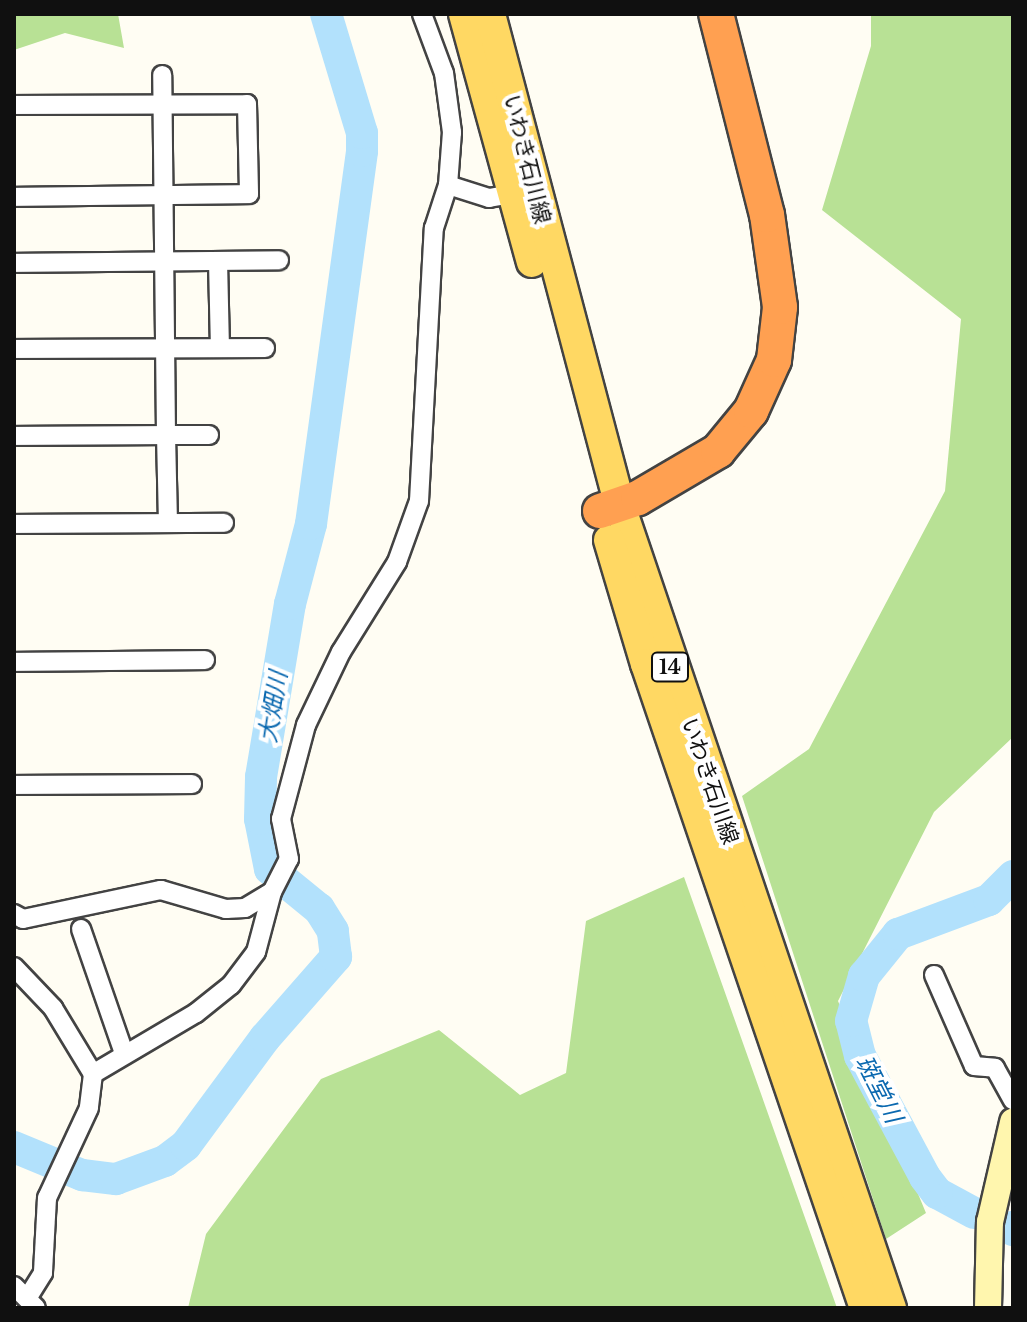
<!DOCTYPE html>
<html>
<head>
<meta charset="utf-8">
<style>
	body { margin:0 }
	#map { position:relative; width:1027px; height:1322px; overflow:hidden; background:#fffdf3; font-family:"Libre Baskerville","Noto Sans JP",serif }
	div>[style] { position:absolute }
	.forest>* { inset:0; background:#b8e195 }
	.river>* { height:32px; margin:-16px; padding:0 16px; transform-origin:16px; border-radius:16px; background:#b2e1fc }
	.roads { filter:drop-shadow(2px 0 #434343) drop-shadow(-2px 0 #434343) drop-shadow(0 2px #434343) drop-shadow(0 -2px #434343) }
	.minor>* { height:18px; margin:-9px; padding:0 9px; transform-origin:9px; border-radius:9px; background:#fff }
	.secondary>* { height:26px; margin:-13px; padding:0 13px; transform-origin:13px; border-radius:13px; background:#fff6ae }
	.primary>* { height:30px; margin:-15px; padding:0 15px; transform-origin:15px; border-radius:15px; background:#ffd863 }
	.motorway>* { height:34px; margin:-17px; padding:0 17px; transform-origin:17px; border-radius:17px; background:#ffa051 }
	span { translate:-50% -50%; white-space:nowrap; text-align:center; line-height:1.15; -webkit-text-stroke:8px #fff; paint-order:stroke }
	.shield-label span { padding:2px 6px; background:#fff; border:2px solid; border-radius:6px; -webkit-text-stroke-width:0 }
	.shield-label { font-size:20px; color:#101010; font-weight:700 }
	.street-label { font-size:22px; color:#101010 }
	.water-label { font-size:24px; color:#0b69b0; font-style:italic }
	.frame { position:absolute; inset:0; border:16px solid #101010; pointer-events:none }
</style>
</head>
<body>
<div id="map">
	<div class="forest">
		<i style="clip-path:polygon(14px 14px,118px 14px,124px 48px,65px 33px,14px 50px)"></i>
		<i style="clip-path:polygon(871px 14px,1013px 14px,1013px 737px,934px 812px,838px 1001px,926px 1213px,886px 1239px,742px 796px,809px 749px,945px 491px,961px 319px,822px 210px,871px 46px)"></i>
		<i style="clip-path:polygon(684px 877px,837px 1308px,188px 1308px,206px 1234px,321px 1079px,439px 1030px,520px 1095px,566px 1073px,586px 921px)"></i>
	</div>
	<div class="river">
		<i style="left:14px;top:1147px;width:74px;rotate:22.4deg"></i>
		<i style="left:82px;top:1175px;width:34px;rotate:7deg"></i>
		<i style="left:116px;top:1179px;width:52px;rotate:-20.2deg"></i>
		<i style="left:165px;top:1161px;width:26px;rotate:-37deg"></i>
		<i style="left:186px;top:1145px;width:133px;rotate:-53.6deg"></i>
		<i style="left:265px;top:1038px;width:108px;rotate:-48.8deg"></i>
		<i style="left:336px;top:957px;width:26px;rotate:-97deg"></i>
		<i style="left:333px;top:931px;width:26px;rotate:-122deg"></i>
		<i style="left:319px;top:909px;width:63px;rotate:-140.8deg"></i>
		<i style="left:270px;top:869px;width:51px;rotate:-101.3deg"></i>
		<i style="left:260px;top:819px;width:42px;rotate:-88.6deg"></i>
		<i style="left:261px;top:777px;width:175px;rotate:-80.5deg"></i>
		<i style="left:290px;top:604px;width:83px;rotate:-75.3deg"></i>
		<i style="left:311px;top:524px;width:376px;rotate:-82.2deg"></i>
		<i style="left:362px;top:151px;width:18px;rotate:-90deg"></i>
		<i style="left:362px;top:133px;width:124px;rotate:-106.8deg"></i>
		<i style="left:974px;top:1213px;width:42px;rotate:-151.6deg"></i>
		<i style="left:937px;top:1193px;width:20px;rotate:-127deg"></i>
		<i style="left:925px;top:1177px;width:137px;rotate:-118.2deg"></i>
		<i style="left:860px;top:1056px;width:36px;rotate:-104deg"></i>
		<i style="left:851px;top:1021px;width:47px;rotate:-73.9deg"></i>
		<i style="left:864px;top:976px;width:54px;rotate:-51deg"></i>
		<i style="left:898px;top:934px;width:97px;rotate:-20.5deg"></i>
		<i style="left:989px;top:900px;width:34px;rotate:-45deg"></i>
		<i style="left:1011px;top:1227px;width:4px;rotate:56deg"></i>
	</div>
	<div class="roads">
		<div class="minor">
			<i style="left:422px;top:14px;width:63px;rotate:69.6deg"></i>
			<i style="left:444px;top:73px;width:60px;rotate:82.3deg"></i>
			<i style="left:452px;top:132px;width:53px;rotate:94.3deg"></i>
			<i style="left:448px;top:185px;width:43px;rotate:17.6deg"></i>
			<i style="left:489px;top:198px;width:35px;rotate:-10deg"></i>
			<i style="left:14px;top:105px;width:233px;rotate:-0.2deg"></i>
			<i style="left:247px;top:104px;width:90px;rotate:88.7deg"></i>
			<i style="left:249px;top:194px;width:235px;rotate:179.3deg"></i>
			<i style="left:218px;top:261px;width:87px;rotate:88.7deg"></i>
			<i style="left:14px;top:263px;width:265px;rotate:-0.6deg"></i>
			<i style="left:14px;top:349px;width:251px;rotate:-0.2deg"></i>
			<i style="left:14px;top:436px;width:152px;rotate:-0.4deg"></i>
			<i style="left:166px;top:435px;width:360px;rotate:-90.6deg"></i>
			<i style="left:168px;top:523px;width:88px;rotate:-91.3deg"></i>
			<i style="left:166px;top:435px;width:43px"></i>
			<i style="left:14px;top:524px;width:210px;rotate:-0.3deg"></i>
			<i style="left:14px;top:662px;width:191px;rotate:-0.6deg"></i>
			<i style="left:14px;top:785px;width:178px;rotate:-0.3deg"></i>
			<i style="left:272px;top:892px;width:37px;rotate:-63deg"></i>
			<i style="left:289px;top:859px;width:41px;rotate:-101.3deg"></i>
			<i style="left:281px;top:819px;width:97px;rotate:-75.1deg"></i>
			<i style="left:306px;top:725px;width:81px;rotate:-64.4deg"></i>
			<i style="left:341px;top:652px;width:106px;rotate:-58.1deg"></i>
			<i style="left:397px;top:562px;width:65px;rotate:-70.2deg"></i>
			<i style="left:419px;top:501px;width:273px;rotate:-86.9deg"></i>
			<i style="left:434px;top:228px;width:45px;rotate:-72deg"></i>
			<i style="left:14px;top:914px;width:10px;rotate:29deg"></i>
			<i style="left:23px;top:919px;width:141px;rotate:-11.9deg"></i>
			<i style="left:161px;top:890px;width:68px;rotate:16.3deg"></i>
			<i style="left:226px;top:909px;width:19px;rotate:-3deg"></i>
			<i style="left:245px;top:908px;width:31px;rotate:-31deg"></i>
			<i style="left:272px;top:892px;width:62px;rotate:104.9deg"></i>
			<i style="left:256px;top:952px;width:41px;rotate:127.1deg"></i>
			<i style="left:231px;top:985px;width:45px;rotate:141.3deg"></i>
			<i style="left:196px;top:1013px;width:120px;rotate:149.4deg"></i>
			<i style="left:93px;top:1074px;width:34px;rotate:97deg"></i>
			<i style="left:89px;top:1108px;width:99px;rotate:115deg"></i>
			<i style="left:47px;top:1198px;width:75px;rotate:93.1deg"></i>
			<i style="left:43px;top:1273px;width:28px;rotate:122deg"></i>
			<i style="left:81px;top:929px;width:131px;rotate:70.9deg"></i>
			<i style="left:14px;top:967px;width:57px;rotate:46.4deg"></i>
			<i style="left:53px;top:1008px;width:77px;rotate:58.8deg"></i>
			<i style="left:934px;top:975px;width:99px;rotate:66.3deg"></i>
			<i style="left:974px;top:1066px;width:21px;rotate:5deg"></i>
			<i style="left:995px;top:1068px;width:37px;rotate:61deg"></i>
			<i style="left:14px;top:1286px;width:31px;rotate:45deg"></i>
		</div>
		<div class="secondary">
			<i style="left:988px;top:1308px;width:86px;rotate:-88.7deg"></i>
			<i style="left:990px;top:1222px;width:103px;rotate:-77deg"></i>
		</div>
		<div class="primary">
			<i style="left:464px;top:14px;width:257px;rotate:74.7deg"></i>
			<i style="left:490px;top:14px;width:509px;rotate:75.2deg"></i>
			<i style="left:620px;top:506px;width:847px;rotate:71.33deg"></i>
			<i style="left:609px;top:540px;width:129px;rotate:73.4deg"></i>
			<i style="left:646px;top:664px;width:680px;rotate:71.22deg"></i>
		</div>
		<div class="motorway">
			<i style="left:600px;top:511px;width:40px;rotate:-18.9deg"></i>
			<i style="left:638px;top:498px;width:93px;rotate:-30.4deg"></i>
			<i style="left:718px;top:451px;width:52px;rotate:-50.5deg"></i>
			<i style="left:751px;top:411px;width:56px;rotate:-65.7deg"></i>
			<i style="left:774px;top:360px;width:53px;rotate:-83.5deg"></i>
			<i style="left:780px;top:307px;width:93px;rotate:-98deg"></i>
			<i style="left:767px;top:215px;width:207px;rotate:-104.2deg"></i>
		</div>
	</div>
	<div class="shield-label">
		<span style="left:670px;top:667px">14</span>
	</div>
	<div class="street-label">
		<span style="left:527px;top:159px;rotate:76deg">いわき石川線</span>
		<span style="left:710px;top:781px;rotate:71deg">いわき石川線</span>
	</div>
	<div class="water-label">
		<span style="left:273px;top:707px;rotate:-81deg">大畑川</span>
		<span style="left:879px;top:1089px;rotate:63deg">斑堂川</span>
	</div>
	<div class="frame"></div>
</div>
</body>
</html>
